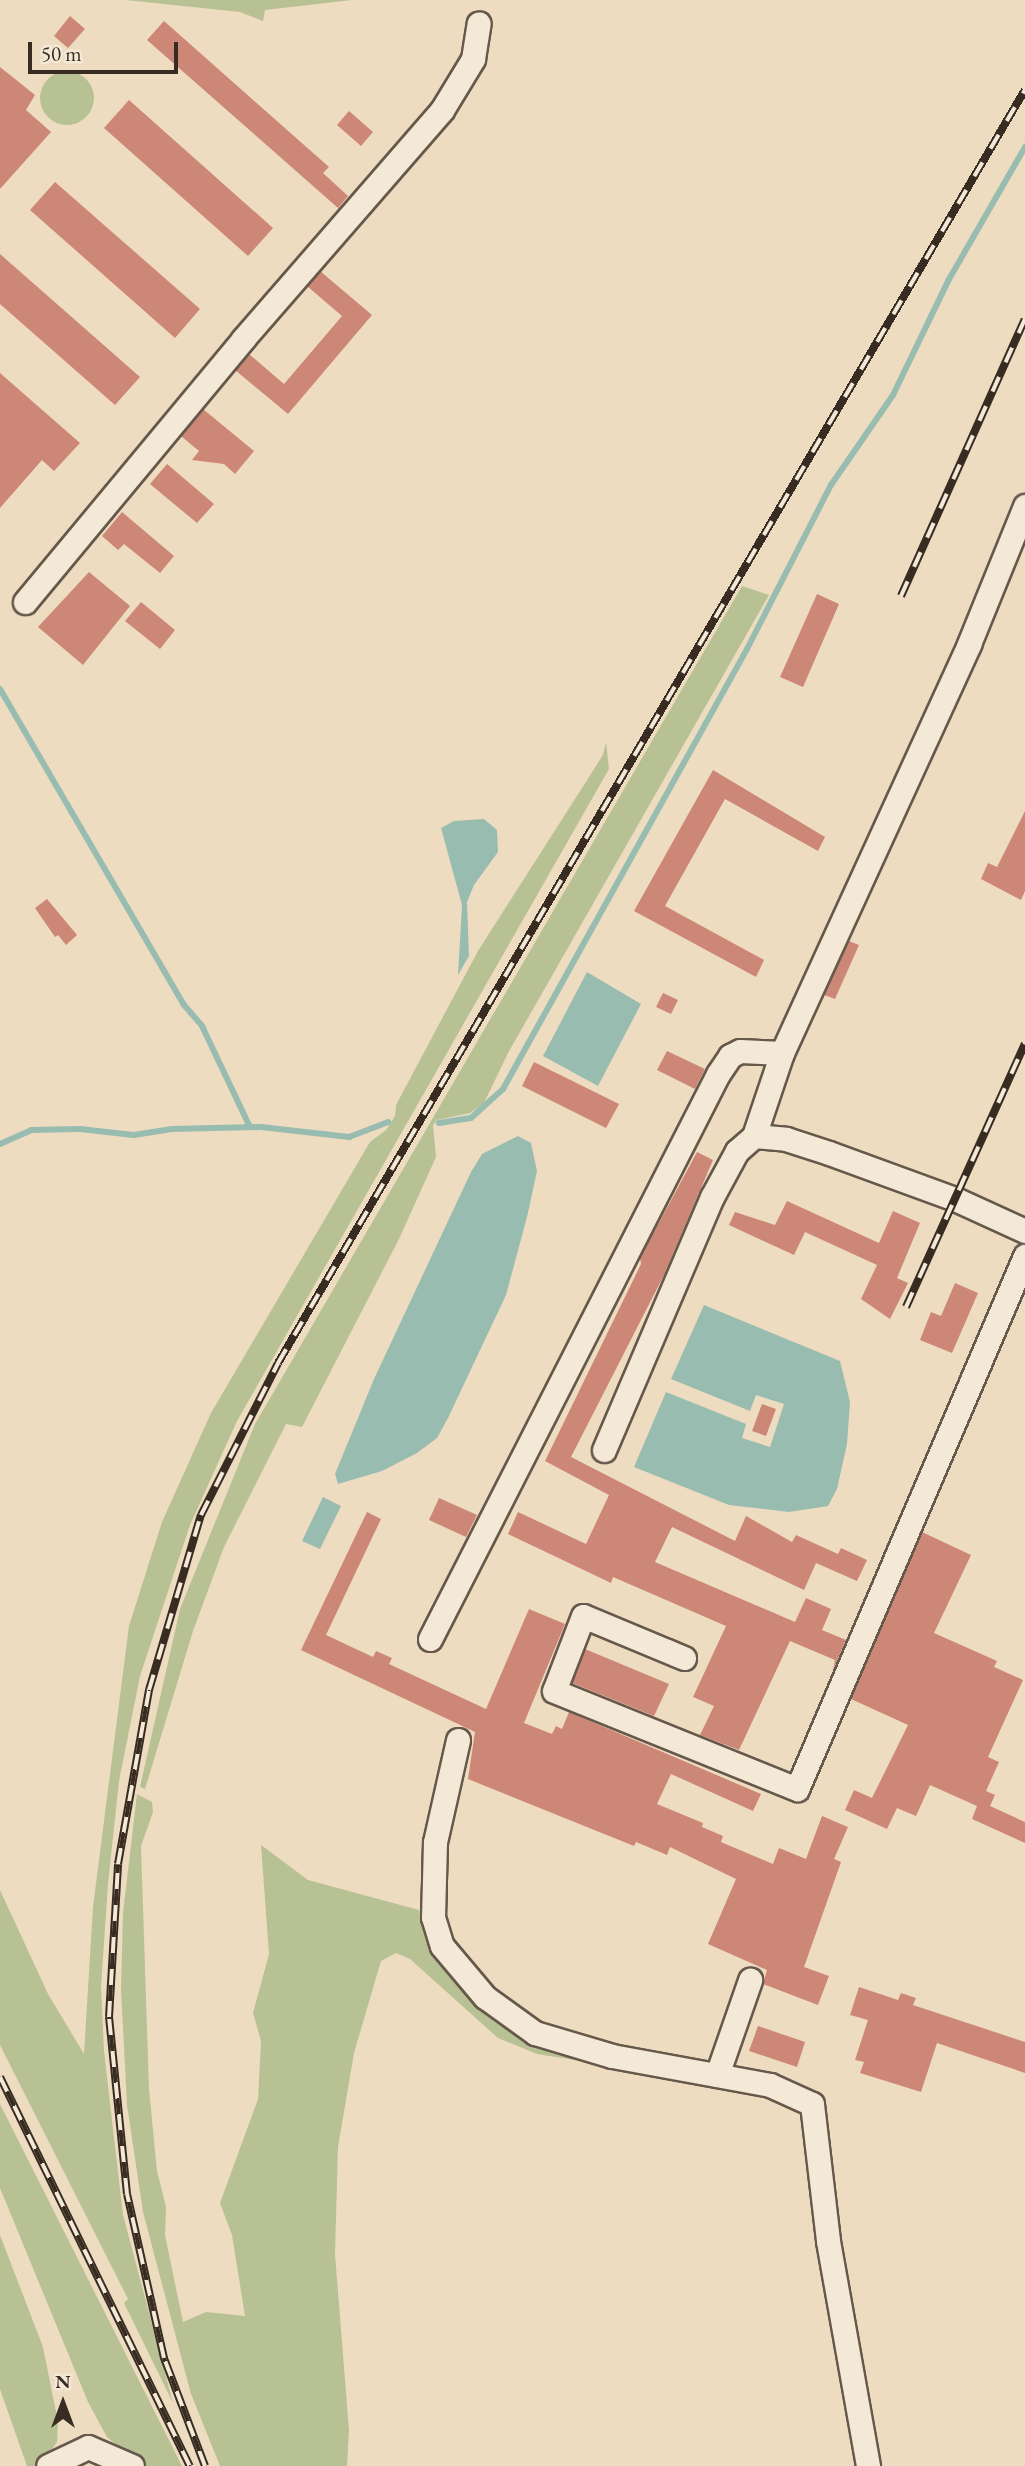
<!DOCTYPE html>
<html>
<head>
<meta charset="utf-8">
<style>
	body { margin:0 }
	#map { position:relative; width:1025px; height:2466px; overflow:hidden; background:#eedcc1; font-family:"EB Garamond",serif }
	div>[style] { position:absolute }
	.green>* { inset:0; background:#b7c194 }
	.round { border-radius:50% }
	.water>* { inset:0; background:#99bcb0 }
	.stream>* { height:6px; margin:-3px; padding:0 3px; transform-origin:3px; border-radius:3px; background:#99bcb0 }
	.building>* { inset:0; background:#cd8776 }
	.roads { filter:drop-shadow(2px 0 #66584a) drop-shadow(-2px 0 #66584a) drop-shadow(0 2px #66584a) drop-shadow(0 -2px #66584a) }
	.street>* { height:23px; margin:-11.5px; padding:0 11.5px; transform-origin:11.5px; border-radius:11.5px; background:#f4e8d7 }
	.rail>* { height:8px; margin-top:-4px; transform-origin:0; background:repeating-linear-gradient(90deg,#f4e8d7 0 16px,#382c22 0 32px); box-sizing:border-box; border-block:2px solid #382c22 }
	span { translate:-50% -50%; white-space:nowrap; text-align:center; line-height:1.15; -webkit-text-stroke:5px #f4e8d7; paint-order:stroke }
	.north { position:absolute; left:28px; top:2368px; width:70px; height:70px; -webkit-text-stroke:5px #f4e8d7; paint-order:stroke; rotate:0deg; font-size:19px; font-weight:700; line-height:28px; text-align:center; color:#382c22 }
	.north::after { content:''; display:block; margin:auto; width:24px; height:32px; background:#382c22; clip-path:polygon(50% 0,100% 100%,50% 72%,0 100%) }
	.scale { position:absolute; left:28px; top:42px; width:150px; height:32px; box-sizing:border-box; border:4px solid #382c22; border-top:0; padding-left:9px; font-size:21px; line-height:24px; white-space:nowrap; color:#382c22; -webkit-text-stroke:5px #f4e8d7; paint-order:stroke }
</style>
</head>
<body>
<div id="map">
	<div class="green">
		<i style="clip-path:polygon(126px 0,352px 0,265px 10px,263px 21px,240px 12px)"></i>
		<i class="round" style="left:40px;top:71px;width:54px;height:54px"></i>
		<i style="clip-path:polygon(742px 586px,769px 595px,508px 1053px,484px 1103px,470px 1113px,437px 1120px,433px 1125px,436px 1157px,399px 1239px,302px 1427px,286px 1424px,224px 1547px,193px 1631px,145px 1789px,140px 1787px,180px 1609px,255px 1424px)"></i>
		<i style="clip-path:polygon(606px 742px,609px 769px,237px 1421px,190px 1525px,140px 1676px,119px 1781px,108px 1884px,101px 1987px,104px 2051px,123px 2215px,173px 2403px,124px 2303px,128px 2299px,0 2045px,0 1890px,48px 1994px,84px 2054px,93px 1907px,129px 1626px,162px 1522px,211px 1413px,370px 1142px,386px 1130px,395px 1116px,396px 1105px,478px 951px,603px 755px)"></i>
		<i style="clip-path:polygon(137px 1794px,152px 1802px,153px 1812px,141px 1846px,149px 2089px,157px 2171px,166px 2207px,165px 2235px,183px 2322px,206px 2312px,245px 2316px,232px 2235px,220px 2203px,258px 2099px,261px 2041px,253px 2013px,269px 1954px,261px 1845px,308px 1880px,419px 1910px,426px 1935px,491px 2013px,768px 2091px,537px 2054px,498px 2038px,410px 1959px,396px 1953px,381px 1961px,354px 2053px,338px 2147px,335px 2254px,349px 2430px,347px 2466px,220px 2466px,191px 2394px,143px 2212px,127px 2105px,121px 1989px,123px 1913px)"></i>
		<i style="clip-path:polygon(0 2104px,182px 2466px,141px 2466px,107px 2437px,88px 2402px,0 2188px)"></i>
		<i style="clip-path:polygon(0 2235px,43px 2347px,58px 2422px,57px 2442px,40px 2466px,27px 2466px,0 2389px)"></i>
	</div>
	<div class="water">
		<i style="clip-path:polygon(484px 819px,497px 830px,498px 852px,474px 885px,467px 902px,469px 956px,458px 975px,462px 905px,441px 828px,454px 821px)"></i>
		<i style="clip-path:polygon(587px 972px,641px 1004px,598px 1086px,543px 1056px)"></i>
		<i style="clip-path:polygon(518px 1136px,531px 1143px,537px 1171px,527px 1217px,506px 1295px,448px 1418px,437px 1438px,417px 1453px,382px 1471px,338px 1484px,335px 1474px,374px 1379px,471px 1172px,482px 1154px)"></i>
		<i style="clip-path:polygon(704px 1305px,840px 1361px,850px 1402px,847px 1444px,837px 1489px,828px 1506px,789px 1512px,729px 1505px,634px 1467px,666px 1392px,746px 1424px,742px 1438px,770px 1447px,784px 1404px,756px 1395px,750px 1411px,671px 1379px)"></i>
		<i style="clip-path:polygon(323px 1497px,341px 1506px,320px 1549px,302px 1541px)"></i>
	</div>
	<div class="stream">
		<i style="left:0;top:689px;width:366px;rotate:59.8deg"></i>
		<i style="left:184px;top:1005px;width:28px;rotate:49deg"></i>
		<i style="left:202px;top:1026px;width:112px;rotate:64.6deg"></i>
		<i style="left:439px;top:1123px;width:32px;rotate:-9deg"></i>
		<i style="left:471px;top:1118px;width:43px;rotate:-42.2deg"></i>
		<i style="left:503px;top:1089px;width:503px;rotate:-60.99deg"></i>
		<i style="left:747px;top:649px;width:184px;rotate:-62.9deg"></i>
		<i style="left:831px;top:485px;width:109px;rotate:-55.4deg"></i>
		<i style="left:893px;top:395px;width:127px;rotate:-64.2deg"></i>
		<i style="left:948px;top:281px;width:155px;rotate:-60.1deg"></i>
		<i style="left:0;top:1144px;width:34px;rotate:-24deg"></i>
		<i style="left:31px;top:1130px;width:49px;rotate:-1.2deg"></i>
		<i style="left:80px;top:1129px;width:54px;rotate:6.3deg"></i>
		<i style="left:134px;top:1135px;width:38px;rotate:-9deg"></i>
		<i style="left:172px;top:1129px;width:89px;rotate:-1.3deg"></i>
		<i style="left:261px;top:1127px;width:89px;rotate:6.5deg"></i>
		<i style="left:349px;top:1137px;width:42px;rotate:-21deg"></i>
	</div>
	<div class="building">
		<i style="clip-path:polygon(70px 16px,85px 29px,68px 48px,54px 36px)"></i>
		<i style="clip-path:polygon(164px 21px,329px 167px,323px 173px,348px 196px,338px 208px,147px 40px)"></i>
		<i style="clip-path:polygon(0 67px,35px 95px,26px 110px,51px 132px,0 189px)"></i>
		<i style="clip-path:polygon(129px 100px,273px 228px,248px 256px,104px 128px)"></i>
		<i style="clip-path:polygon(349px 111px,373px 132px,361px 146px,337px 125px)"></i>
		<i style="clip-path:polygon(55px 182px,200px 309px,175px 338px,30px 210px)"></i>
		<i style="clip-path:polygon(0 254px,140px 377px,115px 405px,0 304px)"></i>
		<i style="clip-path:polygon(320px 271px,372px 315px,288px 414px,235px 370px,249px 354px,284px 384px,342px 316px,307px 286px)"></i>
		<i style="clip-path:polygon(0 373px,80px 443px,54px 471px,42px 460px,0 508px)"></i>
		<i style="clip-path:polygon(203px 409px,254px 451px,235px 474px,224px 464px,192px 460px,199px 451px,181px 436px)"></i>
		<i style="clip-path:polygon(167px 464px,214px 504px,197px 523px,150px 484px)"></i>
		<i style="clip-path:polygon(122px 512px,174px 556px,160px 573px,124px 544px,118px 550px,102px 536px)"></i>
		<i style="clip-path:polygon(89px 572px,130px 606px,83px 665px,38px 627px)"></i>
		<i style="clip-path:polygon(817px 594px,839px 604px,803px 687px,780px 677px)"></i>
		<i style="clip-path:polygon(141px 602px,175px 630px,160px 649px,125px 621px)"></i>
		<i style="clip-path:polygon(713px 770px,825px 837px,818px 851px,725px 799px,665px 906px,764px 960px,756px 977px,634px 911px)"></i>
		<i style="clip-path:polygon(1025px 811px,1025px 891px,1021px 900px,981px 879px,988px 863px,997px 867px)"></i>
		<i style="clip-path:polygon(47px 899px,77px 935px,66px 945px,58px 935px,55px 937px,35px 908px)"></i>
		<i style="clip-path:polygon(849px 941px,859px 945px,835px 999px,824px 995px)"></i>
		<i style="clip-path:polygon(663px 993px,678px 1000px,671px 1014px,656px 1007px)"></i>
		<i style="clip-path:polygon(667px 1051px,705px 1069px,695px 1089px,657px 1070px)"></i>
		<i style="clip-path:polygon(534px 1062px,619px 1104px,606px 1128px,522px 1086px)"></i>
		<i style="clip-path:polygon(697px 1152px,713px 1160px,664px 1275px,571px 1457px,735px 1541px,746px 1516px,792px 1542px,796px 1535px,838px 1554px,841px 1548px,867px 1560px,857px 1581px,816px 1563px,804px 1590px,672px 1527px,655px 1562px,795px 1622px,806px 1598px,831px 1609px,822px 1630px,846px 1640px,833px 1670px,835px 1660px,790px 1641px,739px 1750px,700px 1735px,714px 1706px,693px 1697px,726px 1626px,613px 1577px,611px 1583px,508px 1534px,518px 1512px,586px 1544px,609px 1495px,545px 1461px,641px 1264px,640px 1258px)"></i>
		<i style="clip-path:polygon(787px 1201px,879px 1243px,893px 1211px,920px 1223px,897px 1278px,908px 1283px,890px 1319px,861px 1299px,877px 1265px,805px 1232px,794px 1255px,729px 1225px,735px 1212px,775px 1225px)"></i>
		<i style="clip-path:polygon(955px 1283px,978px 1293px,952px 1353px,920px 1340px,931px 1312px,941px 1316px)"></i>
		<i style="clip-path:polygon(762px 1404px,776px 1409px,766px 1436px,752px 1431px)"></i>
		<i style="clip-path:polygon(439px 1498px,477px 1515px,466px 1537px,429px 1520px)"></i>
		<i style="clip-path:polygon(367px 1512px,381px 1519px,326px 1635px,373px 1657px,376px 1651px,392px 1658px,389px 1664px,486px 1709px,529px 1609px,565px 1624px,524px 1723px,552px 1734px,556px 1726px,562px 1729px,569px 1712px,761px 1794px,753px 1811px,671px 1774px,657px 1804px,703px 1823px,702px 1827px,723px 1836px,721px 1842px,773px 1864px,779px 1848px,806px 1859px,822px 1816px,848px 1827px,834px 1859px,841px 1862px,804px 1967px,829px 1976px,818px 2005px,763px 1984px,767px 1970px,708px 1944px,736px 1879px,670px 1847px,667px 1855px,636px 1842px,634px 1846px,468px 1779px,475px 1732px,301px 1650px)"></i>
		<i style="clip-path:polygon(922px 1532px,971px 1555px,934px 1633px,997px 1661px,994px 1667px,1023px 1680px,988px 1757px,999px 1762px,986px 1791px,995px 1795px,990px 1806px,1025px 1822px,1025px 1843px,972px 1819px,977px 1806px,930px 1785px,916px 1816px,897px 1808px,887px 1829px,845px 1810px,854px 1790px,872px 1798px,908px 1725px,851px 1699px)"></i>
		<i style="clip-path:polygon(585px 1649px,669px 1684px,654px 1716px,572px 1683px)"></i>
		<i style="clip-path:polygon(859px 1987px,898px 2000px,901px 1993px,916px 1998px,913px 2005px,1025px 2042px,1025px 2073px,937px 2043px,921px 2092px,860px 2073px,864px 2062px,855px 2060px,868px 2020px,850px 2015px)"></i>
		<i style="clip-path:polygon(758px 2026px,805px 2042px,797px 2067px,749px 2051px)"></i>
	</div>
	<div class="roads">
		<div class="street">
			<i style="left:25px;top:602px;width:342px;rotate:-50.3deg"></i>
			<i style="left:243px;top:339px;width:303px;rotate:-49deg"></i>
			<i style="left:442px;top:110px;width:60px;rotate:-58.7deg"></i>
			<i style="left:473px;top:59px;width:36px;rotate:-81deg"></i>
			<i style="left:754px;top:1136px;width:32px;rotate:5deg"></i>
			<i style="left:786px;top:1139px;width:45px;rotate:18deg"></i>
			<i style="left:829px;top:1153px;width:134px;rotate:20.1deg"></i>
			<i style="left:955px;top:1199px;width:77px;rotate:24.6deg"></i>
			<i style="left:604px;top:1450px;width:275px;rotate:-66.9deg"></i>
			<i style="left:712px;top:1197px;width:52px;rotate:-61.5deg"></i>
			<i style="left:737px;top:1151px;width:23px;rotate:-41deg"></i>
			<i style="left:754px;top:1136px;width:88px;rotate:-71.4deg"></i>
			<i style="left:782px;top:1053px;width:450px;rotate:-65.4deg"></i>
			<i style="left:969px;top:644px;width:149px;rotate:-67.9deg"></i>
			<i style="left:430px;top:1639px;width:634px;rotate:-62.99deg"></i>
			<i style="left:718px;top:1074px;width:22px;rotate:-56deg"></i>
			<i style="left:730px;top:1056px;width:11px;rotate:-27deg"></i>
			<i style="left:740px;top:1051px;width:42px;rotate:2.7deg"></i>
			<i style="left:684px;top:1658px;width:109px;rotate:-157.4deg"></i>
			<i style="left:583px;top:1616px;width:80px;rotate:111.1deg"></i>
			<i style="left:554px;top:1691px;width:262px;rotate:22deg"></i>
			<i style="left:797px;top:1789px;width:580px;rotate:-66.84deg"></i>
			<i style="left:458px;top:1740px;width:105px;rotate:102.7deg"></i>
			<i style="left:435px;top:1842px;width:75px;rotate:91.5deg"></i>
			<i style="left:433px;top:1917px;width:30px;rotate:73deg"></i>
			<i style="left:442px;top:1946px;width:67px;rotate:49.9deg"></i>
			<i style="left:485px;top:1997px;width:62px;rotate:35.8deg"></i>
			<i style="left:535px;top:2033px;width:80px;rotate:16.6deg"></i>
			<i style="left:612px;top:2056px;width:161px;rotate:10.4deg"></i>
			<i style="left:770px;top:2085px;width:46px;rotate:24.3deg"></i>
			<i style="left:812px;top:2104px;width:138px;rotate:83.3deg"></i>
			<i style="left:828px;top:2241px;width:229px;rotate:79.9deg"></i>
			<i style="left:717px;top:2075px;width:101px;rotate:-70.8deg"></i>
			<i style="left:48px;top:2466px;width:44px;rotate:-25.4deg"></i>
			<i style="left:88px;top:2447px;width:48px;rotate:23.4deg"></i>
		</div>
	</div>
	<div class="rail">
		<i style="left:901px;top:596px;width:303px;rotate:-65.9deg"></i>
		<i style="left:906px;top:1307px;width:289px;rotate:-65.7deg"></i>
		<i style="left:0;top:2077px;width:433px;rotate:64deg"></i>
		<i style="left:205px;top:2466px;width:116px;rotate:-110.8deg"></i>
		<i style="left:164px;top:2358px;width:168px;rotate:-102.7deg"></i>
		<i style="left:127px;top:2194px;width:178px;rotate:-95.8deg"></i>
		<i style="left:109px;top:2017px;width:153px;rotate:-86.6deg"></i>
		<i style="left:118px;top:1864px;width:177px;rotate:-79.9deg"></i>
		<i style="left:149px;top:1690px;width:183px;rotate:-73.5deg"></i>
		<i style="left:201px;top:1515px;width:170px;rotate:-63.1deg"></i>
		<i style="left:278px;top:1363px;width:1476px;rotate:-59.6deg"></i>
	</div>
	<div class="north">N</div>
	<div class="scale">50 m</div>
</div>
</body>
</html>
